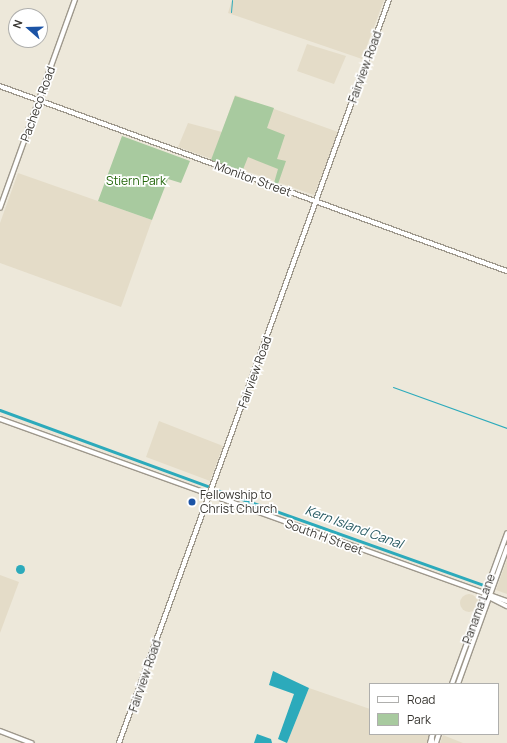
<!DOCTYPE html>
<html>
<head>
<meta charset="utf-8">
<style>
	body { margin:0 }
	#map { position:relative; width:507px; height:743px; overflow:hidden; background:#ede8da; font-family:Manrope,sans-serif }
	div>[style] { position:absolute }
	.built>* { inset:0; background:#e4dcc8 }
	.round { border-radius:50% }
	.green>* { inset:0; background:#a8ca9f }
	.water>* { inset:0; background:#2caabb }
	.stream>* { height:1px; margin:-0.5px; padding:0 0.5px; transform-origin:0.5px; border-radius:0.5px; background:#2caabb }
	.canal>* { height:2.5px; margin:-1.25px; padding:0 1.25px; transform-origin:1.25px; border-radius:1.25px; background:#2caabb }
	.roads { filter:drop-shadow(1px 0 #9e988c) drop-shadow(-1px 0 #9e988c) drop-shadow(0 1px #9e988c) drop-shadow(0 -1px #9e988c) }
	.tertiary>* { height:3.5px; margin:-1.75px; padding:0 1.75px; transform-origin:1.75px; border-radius:1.75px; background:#fff }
	.secondary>* { height:3.5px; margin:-1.75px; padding:0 1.75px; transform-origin:1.75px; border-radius:1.75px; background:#fff }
	.dots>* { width:11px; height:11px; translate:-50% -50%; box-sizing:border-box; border:2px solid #fff; border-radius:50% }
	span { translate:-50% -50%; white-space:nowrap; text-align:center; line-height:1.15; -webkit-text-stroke:3.5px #fff; paint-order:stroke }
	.street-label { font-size:12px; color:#383631 }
	.park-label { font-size:12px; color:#24670c }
	.poi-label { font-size:12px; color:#383631 }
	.left { translate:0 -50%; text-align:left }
	.water-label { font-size:13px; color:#295b63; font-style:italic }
	.legend { position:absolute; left:369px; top:683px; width:130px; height:52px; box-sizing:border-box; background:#fff; border:1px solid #afafad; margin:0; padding:5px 7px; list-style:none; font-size:12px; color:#383631 }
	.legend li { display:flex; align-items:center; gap:8px; height:20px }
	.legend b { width:20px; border:1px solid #afafad }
	.north { position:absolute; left:8px; top:8px; width:40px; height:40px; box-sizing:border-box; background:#fff; border:1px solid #afafad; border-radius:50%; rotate:290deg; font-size:11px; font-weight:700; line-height:16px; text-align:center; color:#383631 }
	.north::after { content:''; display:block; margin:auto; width:14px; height:18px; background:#1c54a6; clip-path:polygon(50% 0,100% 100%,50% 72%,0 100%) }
</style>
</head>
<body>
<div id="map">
	<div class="built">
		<i style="clip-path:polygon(232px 0,384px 0,362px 59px,228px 13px)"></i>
		<i style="clip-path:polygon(307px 44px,346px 56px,334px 84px,297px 71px)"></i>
		<i style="clip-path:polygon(235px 95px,338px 132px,314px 195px,178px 147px,188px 123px,222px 132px)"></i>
		<i style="clip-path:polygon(18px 173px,152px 220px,121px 307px,0 263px,0 223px)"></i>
		<i style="clip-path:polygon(159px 421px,223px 446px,210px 481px,146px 457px)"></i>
		<i style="clip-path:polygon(507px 559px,507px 594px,496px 590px)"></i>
		<i style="clip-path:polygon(0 575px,19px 582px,0 633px)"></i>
		<i class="round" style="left:460px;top:594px;width:18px;height:18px"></i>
		<i style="clip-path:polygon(309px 688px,370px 709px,370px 734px,430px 734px,427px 743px,287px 743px)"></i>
		<i style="clip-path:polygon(443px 735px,463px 743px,440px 743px)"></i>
	</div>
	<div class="green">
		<i style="clip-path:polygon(235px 96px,274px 108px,267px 128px,285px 135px,277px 159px,286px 161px,278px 184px,274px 183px,278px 169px,248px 157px,242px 172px,211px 160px)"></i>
		<i style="clip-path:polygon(122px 136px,190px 161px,181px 183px,168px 179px,152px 220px,98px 201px)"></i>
	</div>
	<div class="water">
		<i class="round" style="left:15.5px;top:564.5px;width:9px;height:9px"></i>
		<i style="clip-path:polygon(273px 671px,309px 688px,287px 743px,278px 739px,294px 694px,269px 685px)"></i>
		<i style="clip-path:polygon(257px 734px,271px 739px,272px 743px,254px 743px)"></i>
	</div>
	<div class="stream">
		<i style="left:231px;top:12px;width:12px;rotate:-85deg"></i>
		<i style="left:393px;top:387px;width:121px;rotate:19.8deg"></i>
	</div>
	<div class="canal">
		<i style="left:0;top:410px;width:221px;rotate:20.1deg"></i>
		<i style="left:217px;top:490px;width:283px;rotate:19.6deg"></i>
	</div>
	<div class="roads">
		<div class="tertiary">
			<i style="left:0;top:86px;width:540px;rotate:20.05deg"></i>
			<i style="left:0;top:208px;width:221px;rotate:-70.2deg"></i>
			<i style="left:0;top:419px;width:539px;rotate:19.75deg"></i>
			<i style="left:489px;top:597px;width:20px;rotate:27deg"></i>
			<i style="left:0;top:731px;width:34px;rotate:21deg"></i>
			<i style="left:119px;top:743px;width:791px;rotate:-70.03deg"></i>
		</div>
		<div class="secondary">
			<i style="left:452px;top:684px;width:160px;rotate:-69.9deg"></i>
			<i style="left:458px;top:684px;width:145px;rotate:-70.2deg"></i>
			<i style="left:432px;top:737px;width:6px;rotate:81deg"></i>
			<i style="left:430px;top:743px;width:9px;rotate:-72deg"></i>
			<i style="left:436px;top:743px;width:9px;rotate:-72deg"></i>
		</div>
	</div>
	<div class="dots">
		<i style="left:192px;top:502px;background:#1c54a6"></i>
	</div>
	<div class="street-label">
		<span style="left:365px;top:67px;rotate:-70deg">Fairview Road</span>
		<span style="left:38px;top:104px;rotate:-70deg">Pacheco Road</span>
		<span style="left:253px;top:179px;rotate:20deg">Monitor Street</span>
		<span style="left:255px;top:372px;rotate:-70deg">Fairview Road</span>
		<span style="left:324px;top:537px;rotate:20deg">South H Street</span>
		<span style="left:479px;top:609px;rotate:-70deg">Panama Lane</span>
		<span style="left:145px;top:676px;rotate:-71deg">Fairview Road</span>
	</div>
	<div class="park-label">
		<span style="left:136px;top:181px">Stiern Park</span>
	</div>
	<div class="poi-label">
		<span class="left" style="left:200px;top:502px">Fellowship to<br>Christ Church</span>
	</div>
	<div class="water-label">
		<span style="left:354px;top:527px;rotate:20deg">Kern Island Canal</span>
	</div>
	<ul class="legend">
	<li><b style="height:5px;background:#fff"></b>Road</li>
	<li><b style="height:11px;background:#a8ca9f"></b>Park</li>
	</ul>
	<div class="north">N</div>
</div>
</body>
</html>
